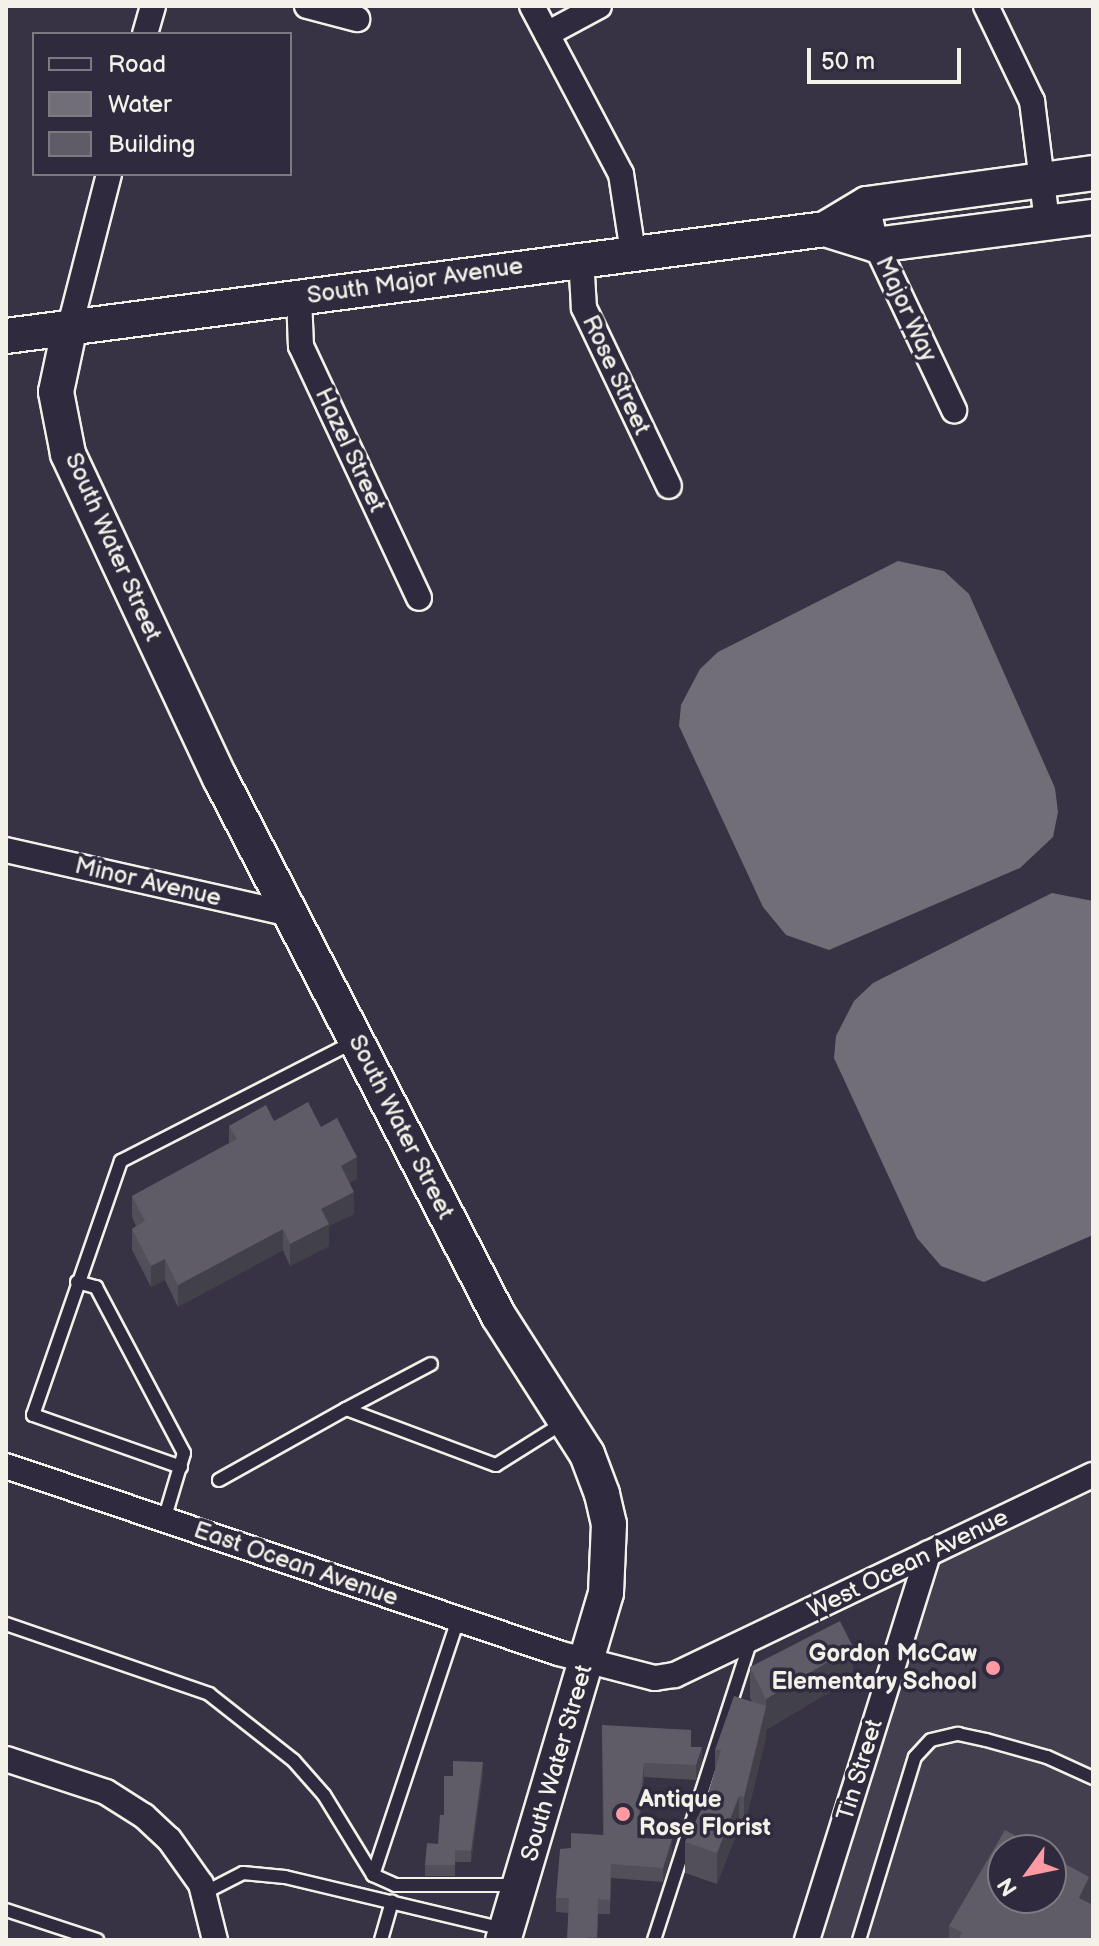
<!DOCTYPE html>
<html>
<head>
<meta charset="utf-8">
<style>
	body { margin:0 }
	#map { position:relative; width:1099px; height:1946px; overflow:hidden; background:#373244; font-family:"Balsamiq Sans",sans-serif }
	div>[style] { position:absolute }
	.built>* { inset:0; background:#433f4e }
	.water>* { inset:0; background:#726e77 }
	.roads { filter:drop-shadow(2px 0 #f4f1e8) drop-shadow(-2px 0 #f4f1e8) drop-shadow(0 2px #f4f1e8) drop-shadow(0 -2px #f4f1e8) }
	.lane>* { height:12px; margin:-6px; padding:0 6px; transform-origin:6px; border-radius:6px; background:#2f2a3d }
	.street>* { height:24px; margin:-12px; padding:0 12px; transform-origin:12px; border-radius:12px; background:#2f2a3d }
	.secondary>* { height:34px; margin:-17px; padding:0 17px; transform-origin:17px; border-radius:17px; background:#2f2a3d }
	.wall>* { inset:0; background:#524f59 }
	.shaded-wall>* { inset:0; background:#424048 }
	.building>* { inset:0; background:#5f5c67 }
	.dots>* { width:22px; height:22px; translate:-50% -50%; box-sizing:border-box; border:4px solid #2f2a3d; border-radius:50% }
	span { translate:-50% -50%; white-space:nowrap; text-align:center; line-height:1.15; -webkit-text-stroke:7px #2f2a3d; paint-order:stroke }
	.street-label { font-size:24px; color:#f4f1e8 }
	.poi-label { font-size:24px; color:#f4f1e8; font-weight:700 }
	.right { translate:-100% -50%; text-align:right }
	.left { translate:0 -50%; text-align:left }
	.frame { position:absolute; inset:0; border:8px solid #f4f1e8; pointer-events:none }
	.legend { position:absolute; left:32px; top:32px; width:260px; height:144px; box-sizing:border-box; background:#2f2a3d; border:2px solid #7e7a81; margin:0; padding:10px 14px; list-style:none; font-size:24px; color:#f4f1e8 }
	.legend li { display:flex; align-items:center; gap:16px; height:40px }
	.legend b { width:40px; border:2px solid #7e7a81 }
	.north { position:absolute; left:987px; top:1834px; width:80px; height:80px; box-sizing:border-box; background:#2f2a3d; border:2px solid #7e7a81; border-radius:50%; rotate:237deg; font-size:22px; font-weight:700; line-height:32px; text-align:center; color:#f4f1e8 }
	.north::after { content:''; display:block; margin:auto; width:28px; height:36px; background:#ff9aa2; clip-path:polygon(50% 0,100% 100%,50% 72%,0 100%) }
	.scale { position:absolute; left:807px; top:48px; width:154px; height:36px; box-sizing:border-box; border:4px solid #f4f1e8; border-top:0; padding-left:10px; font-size:24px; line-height:28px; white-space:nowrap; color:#f4f1e8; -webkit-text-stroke:6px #2f2a3d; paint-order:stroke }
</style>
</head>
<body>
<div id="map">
	<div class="built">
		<i style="clip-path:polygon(evenodd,1093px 1475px,1093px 1940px,807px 1940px,928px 1554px,1093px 1475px,1003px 1850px,1051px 1850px,1051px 1898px,1003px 1898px,1003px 1850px)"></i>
	</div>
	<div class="water">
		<i style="clip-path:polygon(898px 561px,944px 571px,969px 594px,1055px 788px,1058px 812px,1053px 837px,1020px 868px,829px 950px,786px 935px,763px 907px,679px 726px,681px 705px,700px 669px,718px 652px)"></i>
		<i style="clip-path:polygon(1052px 893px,1093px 901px,1093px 1235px,984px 1282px,941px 1266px,917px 1238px,834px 1058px,836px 1036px,854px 1001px,873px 983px)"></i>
	</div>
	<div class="roads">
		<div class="lane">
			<i style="left:77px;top:1282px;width:20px;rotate:15deg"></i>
			<i style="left:96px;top:1287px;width:188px;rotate:62.1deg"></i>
			<i style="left:184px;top:1453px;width:70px;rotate:106.6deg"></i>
			<i style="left:346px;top:1409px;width:96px;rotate:-27.9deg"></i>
			<i style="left:181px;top:1467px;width:157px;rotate:-160.6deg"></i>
			<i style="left:33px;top:1415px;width:269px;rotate:-70.9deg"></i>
			<i style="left:121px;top:1161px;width:263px;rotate:-27.1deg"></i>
			<i style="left:219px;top:1480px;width:145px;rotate:-29.2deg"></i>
			<i style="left:346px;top:1409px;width:160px;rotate:20.5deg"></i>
			<i style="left:496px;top:1465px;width:79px;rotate:-32.1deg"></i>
			<i style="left:6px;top:1624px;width:215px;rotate:19deg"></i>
			<i style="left:209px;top:1694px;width:108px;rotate:38.2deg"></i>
			<i style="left:294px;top:1761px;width:45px;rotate:48.6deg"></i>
			<i style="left:324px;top:1795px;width:94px;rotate:58.5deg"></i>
			<i style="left:373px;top:1875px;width:270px;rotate:-71.6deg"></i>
			<i style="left:373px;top:1875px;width:24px;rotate:24deg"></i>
			<i style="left:395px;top:1885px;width:123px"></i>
			<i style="left:204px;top:1893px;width:44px;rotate:-27.1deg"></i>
			<i style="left:243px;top:1873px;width:42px;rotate:5.4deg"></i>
			<i style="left:285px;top:1877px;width:225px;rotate:13.4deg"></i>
			<i style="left:6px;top:1910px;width:96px;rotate:18.2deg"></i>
			<i style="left:381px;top:1940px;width:40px;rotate:-74deg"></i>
			<i style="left:654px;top:1940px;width:313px;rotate:-72.1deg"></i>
			<i style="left:859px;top:1940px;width:191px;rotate:-73deg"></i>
			<i style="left:915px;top:1757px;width:23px;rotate:-47deg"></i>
			<i style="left:931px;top:1740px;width:28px;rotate:-13deg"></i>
			<i style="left:958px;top:1734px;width:29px;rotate:12deg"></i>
			<i style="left:986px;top:1740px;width:63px;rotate:15.6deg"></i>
			<i style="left:1047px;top:1757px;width:51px;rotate:24.5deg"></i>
		</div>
		<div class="street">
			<i style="left:307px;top:6px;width:52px;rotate:14.6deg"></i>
			<i style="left:532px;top:6px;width:190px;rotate:62.1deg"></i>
			<i style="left:621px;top:174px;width:79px;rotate:81.3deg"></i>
			<i style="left:986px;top:6px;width:106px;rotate:64.2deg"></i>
			<i style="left:1032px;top:101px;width:122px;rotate:82.9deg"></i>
			<i style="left:145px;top:34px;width:29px;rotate:-74deg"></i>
			<i style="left:547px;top:34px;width:59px;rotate:-28.3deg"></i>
			<i style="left:867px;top:204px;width:42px;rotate:77.6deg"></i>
			<i style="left:876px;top:245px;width:183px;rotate:64.7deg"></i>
			<i style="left:581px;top:258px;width:50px;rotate:86.6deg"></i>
			<i style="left:584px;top:308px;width:197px;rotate:64.5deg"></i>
			<i style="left:299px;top:297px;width:49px;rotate:87.7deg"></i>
			<i style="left:301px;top:346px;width:278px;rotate:64.9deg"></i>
			<i style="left:70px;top:326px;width:157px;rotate:-75.6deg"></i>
			<i style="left:6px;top:850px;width:292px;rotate:12.7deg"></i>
			<i style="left:6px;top:1466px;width:583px;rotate:18.71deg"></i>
			<i style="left:558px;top:1653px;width:100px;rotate:14.5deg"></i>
			<i style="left:655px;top:1678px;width:20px;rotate:-9deg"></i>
			<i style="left:675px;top:1675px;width:463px;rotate:-25.6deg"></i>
			<i style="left:6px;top:1759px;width:105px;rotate:18.3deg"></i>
			<i style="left:106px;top:1792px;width:45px;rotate:32.3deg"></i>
			<i style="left:144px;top:1816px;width:34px;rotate:43deg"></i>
			<i style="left:169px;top:1839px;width:55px;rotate:54.6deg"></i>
			<i style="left:201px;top:1884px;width:58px;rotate:76deg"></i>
			<i style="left:807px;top:1940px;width:405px;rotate:-72.6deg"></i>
		</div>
		<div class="secondary">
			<i style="left:825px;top:229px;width:53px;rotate:17.4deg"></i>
			<i style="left:876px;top:245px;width:219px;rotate:-7.4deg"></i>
			<i style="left:70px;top:326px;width:67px;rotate:102deg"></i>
			<i style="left:56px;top:392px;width:63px;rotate:79deg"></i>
			<i style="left:68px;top:454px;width:358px;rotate:64.9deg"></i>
			<i style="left:220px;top:778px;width:605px;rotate:62.63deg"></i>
			<i style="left:498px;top:1315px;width:165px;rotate:57.4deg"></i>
			<i style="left:587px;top:1454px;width:43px;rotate:69.4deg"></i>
			<i style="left:602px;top:1494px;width:31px;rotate:77deg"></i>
			<i style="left:609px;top:1524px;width:69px;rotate:92.5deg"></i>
			<i style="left:606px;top:1593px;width:362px;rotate:106.5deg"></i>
			<i style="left:6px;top:336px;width:826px;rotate:-7.44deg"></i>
			<i style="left:825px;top:229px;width:49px;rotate:-30.8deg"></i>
			<i style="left:867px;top:204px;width:228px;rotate:-7.8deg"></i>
		</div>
	</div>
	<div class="wall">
		<i style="clip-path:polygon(274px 1121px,321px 1127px,357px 1179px,349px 1183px,354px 1214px,329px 1226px,329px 1246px,290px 1266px,283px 1250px,178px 1307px,165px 1280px,151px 1287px,132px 1250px,132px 1229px,136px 1226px,132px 1217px,132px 1196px,229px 1143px,229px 1126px)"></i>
		<i style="clip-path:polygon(750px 1667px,853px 1678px,766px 1730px,766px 1737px,744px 1828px,739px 1827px,717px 1884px,685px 1873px,685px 1842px,706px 1801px,715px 1772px,715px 1750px,752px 1702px,750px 1698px)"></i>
		<i style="clip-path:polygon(602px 1725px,702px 1762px,696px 1780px,644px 1777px,638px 1838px,672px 1854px,663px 1882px,611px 1878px,610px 1914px,598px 1914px,597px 1940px,567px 1940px,569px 1913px,556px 1912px,556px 1898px,571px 1848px,603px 1835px)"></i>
		<i style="clip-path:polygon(483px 1773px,471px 1862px,455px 1862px,455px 1876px,425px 1876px,425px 1865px,438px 1844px,444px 1815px)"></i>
		<i style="clip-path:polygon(1089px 1899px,1087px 1902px,1093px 1940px,949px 1940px,949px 1926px)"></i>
	</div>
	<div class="shaded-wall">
		<i style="clip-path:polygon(357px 1157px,357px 1179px,341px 1188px,341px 1166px)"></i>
		<i style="clip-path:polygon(354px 1192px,354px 1214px,329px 1226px,329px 1246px,290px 1266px,290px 1244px,321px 1209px)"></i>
		<i style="clip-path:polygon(283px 1229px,283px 1250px,178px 1307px,178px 1285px)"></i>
		<i style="clip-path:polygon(165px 1259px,165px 1280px,151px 1287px,151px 1266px)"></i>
		<i style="clip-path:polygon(853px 1647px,853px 1678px,766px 1730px,766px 1737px,744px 1828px,744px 1797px,766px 1707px,766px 1699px)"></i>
		<i style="clip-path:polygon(702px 1747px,702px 1762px,696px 1780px,696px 1765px)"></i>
		<i style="clip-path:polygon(483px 1762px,483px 1773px,471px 1862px,471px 1851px)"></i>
		<i style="clip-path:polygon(644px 1763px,644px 1777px,637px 1852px,637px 1838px)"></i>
		<i style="clip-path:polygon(739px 1796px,739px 1827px,717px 1884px,717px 1853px)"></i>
		<i style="clip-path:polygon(672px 1839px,672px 1854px,663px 1882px,663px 1868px)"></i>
		<i style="clip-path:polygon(1089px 1877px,1089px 1899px,1079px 1919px,1079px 1898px)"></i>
	</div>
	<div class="building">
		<i style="clip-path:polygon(308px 1102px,321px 1127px,337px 1118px,357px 1157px,341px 1166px,354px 1192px,321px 1209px,329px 1224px,290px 1244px,283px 1229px,178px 1285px,165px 1259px,151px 1266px,132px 1229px,145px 1221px,132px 1196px,237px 1139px,229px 1126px,266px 1105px,274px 1121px)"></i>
		<i style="clip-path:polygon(840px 1621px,853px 1647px,766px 1699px,750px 1667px)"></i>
		<i style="clip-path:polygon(734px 1696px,766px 1706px,744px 1797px,739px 1796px,717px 1853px,685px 1842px,706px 1801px,721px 1750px,715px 1750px)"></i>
		<i style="clip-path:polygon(602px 1725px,691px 1730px,691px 1747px,702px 1747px,696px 1765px,644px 1763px,637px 1838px,672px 1839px,663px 1868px,611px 1864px,610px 1900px,598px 1899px,597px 1937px,588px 1937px,588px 1940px,567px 1940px,569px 1898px,556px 1898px,560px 1849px,571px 1848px,571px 1833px,604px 1835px)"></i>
		<i style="clip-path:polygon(453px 1761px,483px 1762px,471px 1851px,455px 1850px,455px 1865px,425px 1865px,427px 1843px,438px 1844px,440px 1815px,444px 1815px,444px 1776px,453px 1776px)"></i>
		<i style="clip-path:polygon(1005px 1830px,1041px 1850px,1003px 1850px,1003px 1898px,1051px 1898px,1051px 1856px,1089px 1877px,1079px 1898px,1093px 1905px,1093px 1940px,958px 1940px,962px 1932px,949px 1926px)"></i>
	</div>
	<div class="dots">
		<i style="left:993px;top:1668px;background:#ff9aa2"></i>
		<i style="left:623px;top:1814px;background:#ff9aa2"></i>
	</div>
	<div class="street-label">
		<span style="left:415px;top:281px;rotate:-8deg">South Major Avenue</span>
		<span style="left:906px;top:309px;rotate:65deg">Major Way</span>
		<span style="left:616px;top:375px;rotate:65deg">Rose Street</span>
		<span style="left:350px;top:450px;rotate:65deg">Hazel Street</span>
		<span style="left:113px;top:547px;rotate:66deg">South Water Street</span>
		<span style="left:148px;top:882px;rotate:13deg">Minor Avenue</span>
		<span style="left:401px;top:1127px;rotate:63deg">South Water Street</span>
		<span style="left:296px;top:1564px;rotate:19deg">East Ocean Avenue</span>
		<span style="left:908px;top:1564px;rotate:-26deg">West Ocean Avenue</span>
		<span style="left:557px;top:1763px;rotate:-74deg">South Water Street</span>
		<span style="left:860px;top:1770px;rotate:-73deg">Tin Street</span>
	</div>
	<div class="poi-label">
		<span class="right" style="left:977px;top:1668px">Gordon McCaw<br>Elementary School</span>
		<span class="left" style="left:639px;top:1814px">Antique<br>Rose Florist</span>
	</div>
	<div class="frame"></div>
	<ul class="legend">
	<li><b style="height:10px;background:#2f2a3d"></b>Road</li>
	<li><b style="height:22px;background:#726e77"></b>Water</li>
	<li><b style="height:22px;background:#5f5c67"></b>Building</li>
	</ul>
	<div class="north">N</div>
	<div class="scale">50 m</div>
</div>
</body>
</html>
